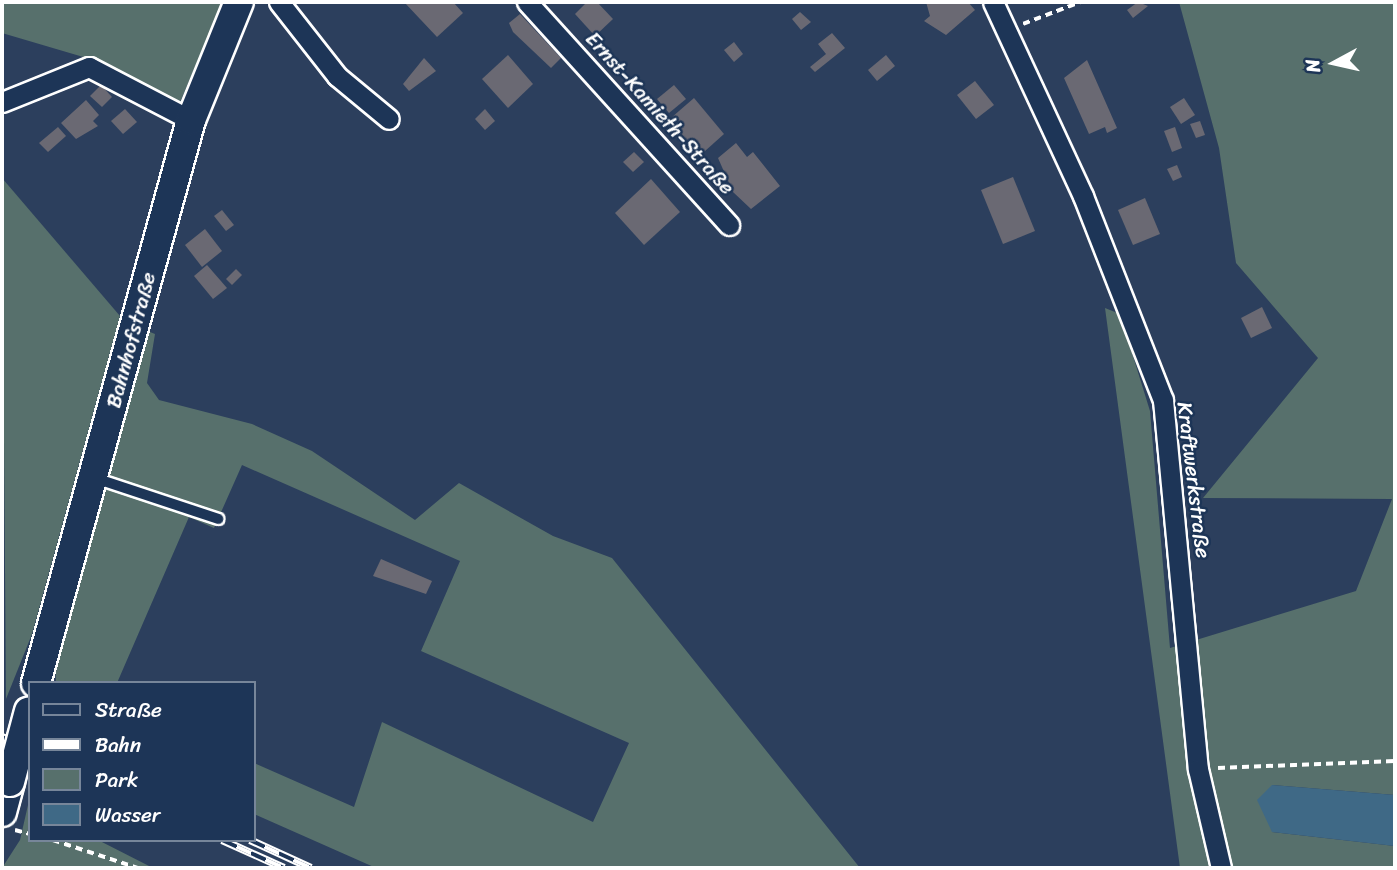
<!DOCTYPE html>
<html>
<head>
<meta charset="utf-8">
<style>
	body { margin:0 }
	#map { position:relative; width:1397px; height:870px; overflow:hidden; background:#2c3f5d; font-family:Sriracha,sans-serif }
	div>[style] { position:absolute }
	.green>* { inset:0; background:#57706c }
	.water>* { inset:0; background:#3f6986 }
	.building>* { inset:0; background:#6a6973 }
	.path>* { height:3.5px; margin-top:-1.75px; transform-origin:0; background:repeating-linear-gradient(90deg,#fff 0 7px,transparent 0 12px) }
	.roads { filter:drop-shadow(2px 0 #fff) drop-shadow(-2px 0 #fff) drop-shadow(0 2px #fff) drop-shadow(0 -2px #fff) }
	.service>* { height:10px; margin:-5px; padding:0 5px; transform-origin:5px; border-radius:5px; background:#1d3557 }
	.minor>* { height:19px; margin:-9.5px; padding:0 9.5px; transform-origin:9.5px; border-radius:9.5px; background:#1d3557 }
	.secondary>* { height:28px; margin:-14px; padding:0 14px; transform-origin:14px; border-radius:14px; background:#1d3557 }
	.rail>* { height:8px; margin-top:-4px; transform-origin:0; background:repeating-linear-gradient(90deg,#1d3557 0 16px,#fff 0 32px); box-sizing:border-box; border-block:2px solid #fff }
	.bridges { filter:drop-shadow(2px 0 #fff) drop-shadow(-2px 0 #fff) drop-shadow(0 2px #fff) drop-shadow(0 -2px #fff) }
	.secondary-bridge>* { height:28px; margin:-14px; padding:0 14px; transform-origin:14px; border-radius:14px; background:#1d3557 }
	span { translate:-50% -50%; white-space:nowrap; text-align:center; line-height:1.15; -webkit-text-stroke:5px #1d3557; paint-order:stroke }
	.street-label { font-size:21px; color:#fff }
	.frame { position:absolute; inset:0; border:4px solid #fff; pointer-events:none }
	.legend { position:absolute; left:28px; top:681px; width:228px; height:161px; box-sizing:border-box; background:#1d3557; border:2px solid #77869a; margin:0; padding:9px 12px; list-style:none; font-size:21px; color:#fff }
	.legend li { display:flex; align-items:center; gap:14px; height:35px }
	.legend b { width:35px; border:2px solid #77869a }
	.north { position:absolute; left:1299px; top:28px; width:70px; height:70px; -webkit-text-stroke:5px #1d3557; paint-order:stroke; rotate:262deg; font-size:19px; font-weight:700; line-height:28px; text-align:center; color:#fff }
	.north::after { content:''; display:block; margin:auto; width:24px; height:32px; background:#fff; clip-path:polygon(50% 0,100% 100%,50% 72%,0 100%) }
</style>
</head>
<body>
<div id="map">
	<div class="green">
		<i style="clip-path:polygon(2px 2px,223px 2px,180px 102px,107px 64px,2px 33px)"></i>
		<i style="clip-path:polygon(1179px 2px,1395px 2px,1395px 795px,1272px 785px,1272px 832px,1395px 846px,1395px 868px,1180px 868px,1105px 308px,1120px 314px,1150px 411px,1170px 648px,1356px 591px,1392px 499px,1203px 498px,1318px 358px,1236px 263px,1219px 148px)"></i>
		<i style="clip-path:polygon(2px 178px,120px 316px,32px 634px,6px 699px)"></i>
		<i style="clip-path:polygon(145px 330px,155px 334px,147px 383px,159px 400px,252px 424px,312px 451px,415px 520px,459px 483px,553px 536px,612px 558px,860px 868px,376px 868px,254px 814px,254px 763px,354px 807px,382px 722px,593px 822px,629px 743px,421px 651px,460px 561px,242px 465px,214px 528px,189px 517px,117px 683px,56px 683px,55px 659px)"></i>
		<i style="clip-path:polygon(28px 805px,30px 840px,98px 840px,153px 868px,2px 868px,20px 840px)"></i>
	</div>
	<div class="water">
		<i style="clip-path:polygon(1272px 785px,1395px 795px,1395px 846px,1272px 832px,1257px 800px)"></i>
	</div>
	<div class="building">
		<i style="clip-path:polygon(404px 2px,453px 2px,463px 13px,437px 37px)"></i>
		<i style="clip-path:polygon(587px 2px,597px 2px,613px 19px,595px 36px,575px 14px)"></i>
		<i style="clip-path:polygon(926px 2px,968px 2px,975px 10px,946px 35px,924px 21px,930px 16px)"></i>
		<i style="clip-path:polygon(1138px 2px,1148px 6px,1133px 18px,1127px 10px)"></i>
		<i style="clip-path:polygon(800px 12px,811px 22px,801px 30px,792px 19px)"></i>
		<i style="clip-path:polygon(520px 14px,561px 58px,551px 68px,513px 32px,509px 23px)"></i>
		<i style="clip-path:polygon(832px 33px,845px 48px,815px 72px,810px 67px,826px 54px,818px 44px)"></i>
		<i style="clip-path:polygon(734px 42px,743px 54px,734px 62px,724px 50px)"></i>
		<i style="clip-path:polygon(508px 55px,533px 84px,508px 108px,482px 79px)"></i>
		<i style="clip-path:polygon(886px 55px,895px 66px,877px 81px,868px 70px)"></i>
		<i style="clip-path:polygon(424px 58px,436px 71px,409px 91px,403px 84px)"></i>
		<i style="clip-path:polygon(1087px 60px,1117px 128px,1107px 133px,1105px 127px,1089px 134px,1064px 78px)"></i>
		<i style="clip-path:polygon(975px 81px,994px 105px,976px 119px,957px 95px)"></i>
		<i style="clip-path:polygon(101px 85px,112px 97px,102px 107px,90px 96px)"></i>
		<i style="clip-path:polygon(674px 85px,686px 99px,669px 113px,657px 99px)"></i>
		<i style="clip-path:polygon(694px 98px,724px 134px,695px 160px,664px 124px)"></i>
		<i style="clip-path:polygon(1184px 98px,1195px 115px,1181px 124px,1170px 107px)"></i>
		<i style="clip-path:polygon(86px 100px,99px 115px,93px 121px,98px 126px,76px 139px,61px 123px)"></i>
		<i style="clip-path:polygon(125px 109px,137px 122px,123px 134px,111px 121px)"></i>
		<i style="clip-path:polygon(485px 109px,495px 121px,485px 130px,475px 119px)"></i>
		<i style="clip-path:polygon(1200px 121px,1205px 135px,1196px 138px,1190px 124px)"></i>
		<i style="clip-path:polygon(58px 127px,66px 136px,48px 152px,39px 143px)"></i>
		<i style="clip-path:polygon(1175px 127px,1182px 148px,1172px 152px,1164px 131px)"></i>
		<i style="clip-path:polygon(736px 143px,747px 157px,753px 152px,780px 186px,751px 209px,733px 192px,718px 158px)"></i>
		<i style="clip-path:polygon(634px 152px,644px 162px,633px 172px,623px 162px)"></i>
		<i style="clip-path:polygon(1177px 165px,1182px 177px,1173px 181px,1167px 169px)"></i>
		<i style="clip-path:polygon(1013px 177px,1035px 231px,1003px 244px,981px 190px)"></i>
		<i style="clip-path:polygon(651px 179px,680px 212px,644px 245px,615px 213px)"></i>
		<i style="clip-path:polygon(1145px 198px,1160px 234px,1133px 245px,1118px 210px)"></i>
		<i style="clip-path:polygon(222px 210px,234px 225px,226px 231px,214px 216px)"></i>
		<i style="clip-path:polygon(205px 229px,222px 251px,202px 267px,185px 245px)"></i>
		<i style="clip-path:polygon(207px 265px,227px 288px,213px 299px,194px 276px)"></i>
		<i style="clip-path:polygon(236px 269px,242px 275px,232px 285px,226px 279px)"></i>
		<i style="clip-path:polygon(1262px 307px,1272px 328px,1251px 338px,1241px 318px)"></i>
		<i style="clip-path:polygon(381px 559px,432px 581px,426px 594px,373px 576px)"></i>
	</div>
	<div class="path">
		<i style="left:1023px;top:24px;width:61px;rotate:-21.1deg"></i>
		<i style="left:1218px;top:768px;width:177px;rotate:-2.3deg"></i>
		<i style="left:15px;top:830px;width:16px;rotate:15deg"></i>
		<i style="left:53px;top:840px;width:89px;rotate:18.2deg"></i>
	</div>
	<div class="roads">
		<div class="service">
			<i style="left:95px;top:478px;width:130px;rotate:18.4deg"></i>
		</div>
		<div class="minor">
			<i style="left:279px;top:2px;width:94px;rotate:51.9deg"></i>
			<i style="left:337px;top:76px;width:67px;rotate:39.6deg"></i>
			<i style="left:527px;top:2px;width:301px;rotate:47.8deg"></i>
			<i style="left:993px;top:2px;width:214px;rotate:65.1deg"></i>
			<i style="left:1083px;top:196px;width:219px;rotate:68.6deg"></i>
			<i style="left:1163px;top:400px;width:371px;rotate:84.6deg"></i>
			<i style="left:1198px;top:769px;width:102px;rotate:76.9deg"></i>
			<i style="left:2px;top:102px;width:94px;rotate:-21.9deg"></i>
			<i style="left:89px;top:67px;width:115px;rotate:27.5deg"></i>
		</div>
		<div class="secondary">
			<i style="left:36px;top:683px;width:584px;rotate:-74.61deg"></i>
			<i style="left:191px;top:120px;width:127px;rotate:-67.9deg"></i>
			<i style="left:2px;top:812px;width:31px;rotate:-75deg"></i>
		</div>
	</div>
	<div class="rail">
		<i style="left:2px;top:737px;width:30px;rotate:21deg"></i>
		<i style="left:2px;top:749px;width:30px;rotate:23deg"></i>
		<i style="left:222px;top:840px;width:68px;rotate:24.3deg"></i>
		<i style="left:250px;top:840px;width:67px;rotate:24.7deg"></i>
	</div>
	<div class="bridges">
		<div class="secondary-bridge">
			<i style="left:10px;top:782px;width:73px;rotate:-75deg"></i>
		</div>
	</div>
	<div class="street-label">
		<span style="left:660px;top:113px;rotate:48deg">Ernst-Kamieth-Straße</span>
		<span style="left:131px;top:340px;rotate:-75deg">Bahnhofstraße</span>
		<span style="left:1194px;top:480px;rotate:83deg">Kraftwerkstraße</span>
	</div>
	<div class="frame"></div>
	<ul class="legend">
	<li><b style="height:9px;background:#1d3557"></b>Straße</li>
	<li><b style="height:9px;background:#fff"></b>Bahn</li>
	<li><b style="height:19px;background:#57706c"></b>Park</li>
	<li><b style="height:19px;background:#3f6986"></b>Wasser</li>
	</ul>
	<div class="north">N</div>
</div>
</body>
</html>
